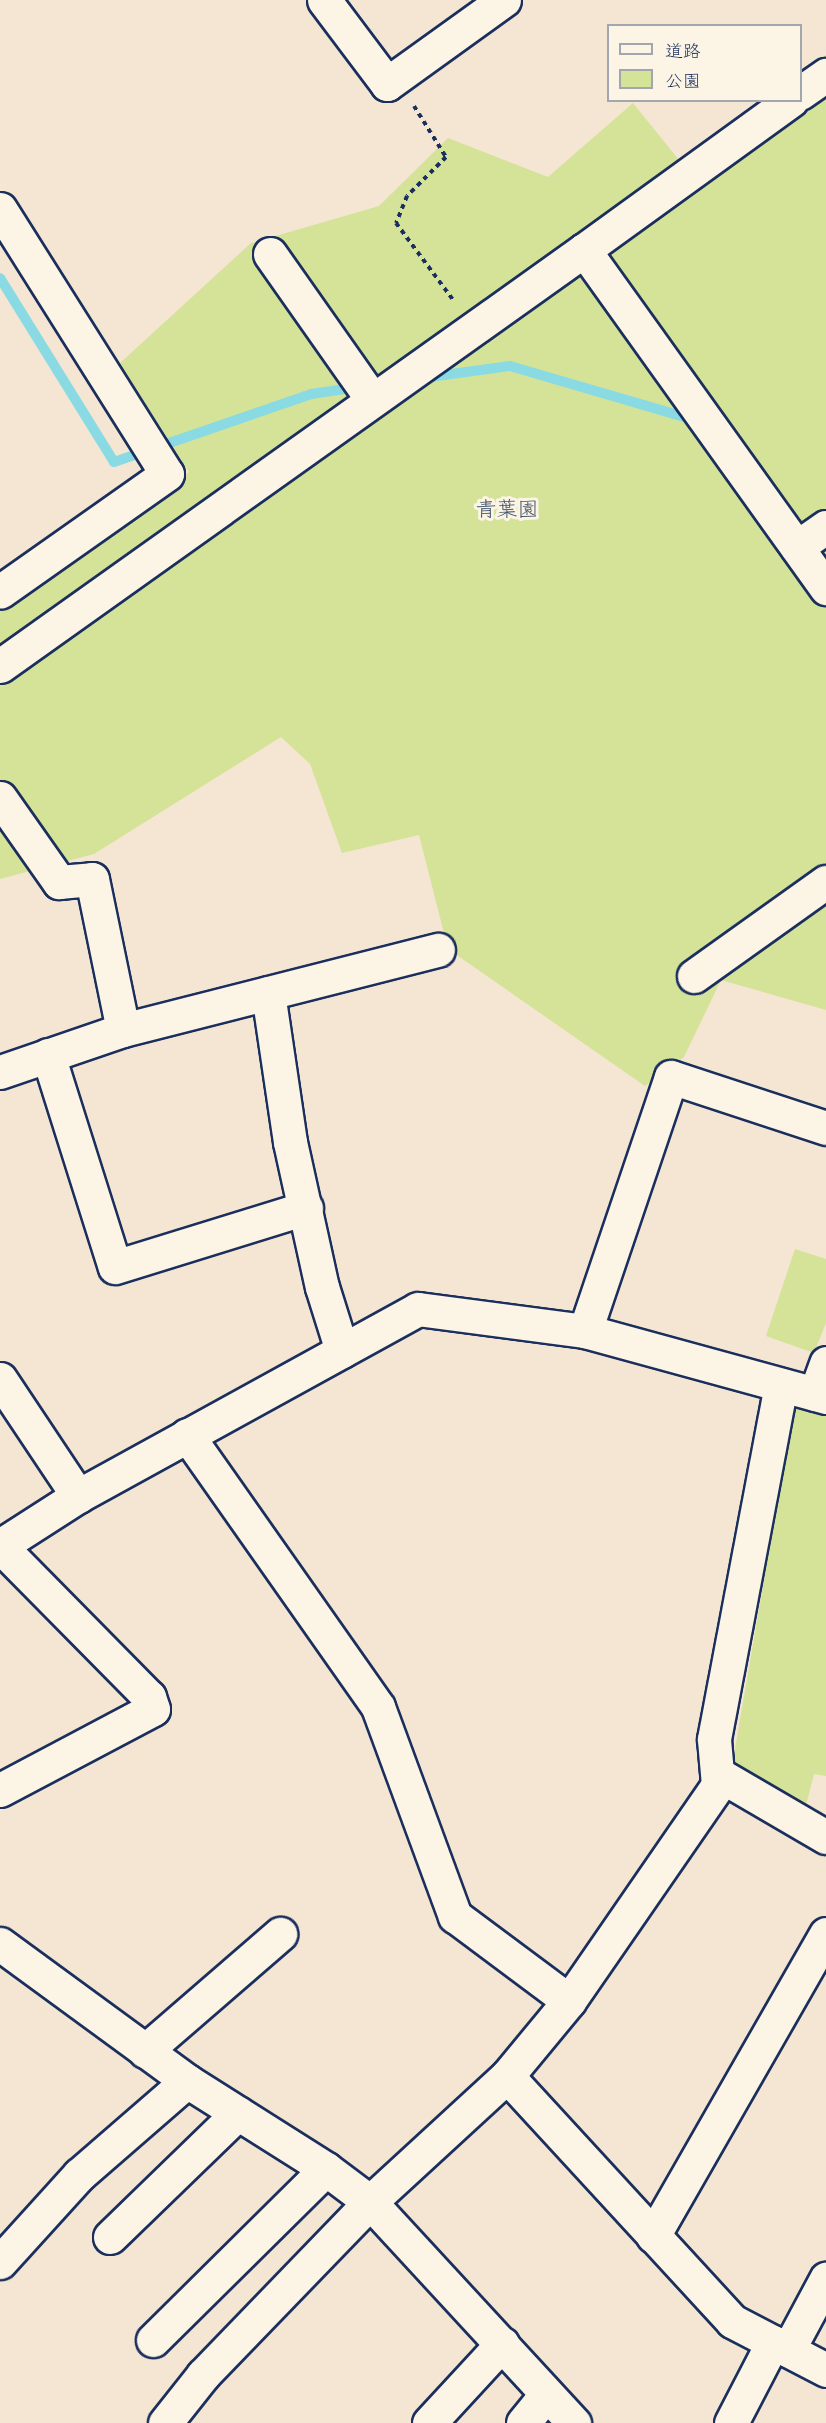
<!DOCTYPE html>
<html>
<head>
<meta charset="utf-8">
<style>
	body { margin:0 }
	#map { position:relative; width:826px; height:2423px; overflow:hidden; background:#f4e6d2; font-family:"Comic Neue","Klee One",sans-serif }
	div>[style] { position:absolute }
	.green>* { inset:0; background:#d4e397 }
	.stream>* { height:10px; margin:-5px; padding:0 5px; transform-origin:5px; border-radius:5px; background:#8adae4 }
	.path>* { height:4px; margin-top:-2px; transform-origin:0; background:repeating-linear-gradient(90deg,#1b2f5e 0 4.5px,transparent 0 9px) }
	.roads { filter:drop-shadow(2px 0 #1b2f5e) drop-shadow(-2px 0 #1b2f5e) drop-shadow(0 2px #1b2f5e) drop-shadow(0 -2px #1b2f5e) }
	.minor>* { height:33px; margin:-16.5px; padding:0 16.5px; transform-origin:16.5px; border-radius:16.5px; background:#fcf5e5 }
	span { translate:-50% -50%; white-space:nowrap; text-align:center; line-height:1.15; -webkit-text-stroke:6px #fcf5e5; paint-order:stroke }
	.park-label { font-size:21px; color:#405369 }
	.legend { position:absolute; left:607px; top:24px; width:195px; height:78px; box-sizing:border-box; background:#fcf5e5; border:2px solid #a2a6af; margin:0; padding:8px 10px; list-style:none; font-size:18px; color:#1b2f5e }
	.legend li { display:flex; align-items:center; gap:12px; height:30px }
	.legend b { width:30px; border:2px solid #a2a6af }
</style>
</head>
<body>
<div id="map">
	<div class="green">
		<i style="clip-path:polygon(826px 55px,826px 1010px,721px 980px,684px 1057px,645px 1086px,448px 949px,419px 835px,342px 853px,310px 764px,281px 737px,94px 854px,0 879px,0 603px,189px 472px,120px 363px,251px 243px,379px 206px,448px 138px,548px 177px,633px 103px,683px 165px)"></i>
		<i style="clip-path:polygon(795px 1249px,826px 1259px,826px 1323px,814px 1353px,766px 1336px)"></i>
		<i style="clip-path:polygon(795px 1401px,826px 1409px,826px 1776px,814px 1774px,804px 1813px,744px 1777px,733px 1760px)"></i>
	</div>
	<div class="stream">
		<i style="left:0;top:278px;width:216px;rotate:58.2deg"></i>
		<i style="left:114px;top:462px;width:208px;rotate:-19deg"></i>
		<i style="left:311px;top:394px;width:49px;rotate:-8.3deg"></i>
		<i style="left:422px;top:378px;width:89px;rotate:-7.8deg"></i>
		<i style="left:510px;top:366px;width:193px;rotate:16.3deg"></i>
	</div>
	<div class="path">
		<i style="left:414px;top:106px;width:60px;rotate:57.9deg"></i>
		<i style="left:446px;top:157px;width:55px;rotate:135deg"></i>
		<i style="left:407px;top:196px;width:29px;rotate:112deg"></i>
		<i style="left:396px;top:223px;width:97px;rotate:53.4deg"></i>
	</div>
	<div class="roads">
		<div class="minor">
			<i style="left:324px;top:0;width:105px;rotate:53.1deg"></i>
			<i style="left:387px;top:84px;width:144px;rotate:-35.7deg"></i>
			<i style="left:800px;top:93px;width:32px;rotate:-35deg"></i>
			<i style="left:0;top:209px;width:313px;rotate:57.8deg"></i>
			<i style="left:167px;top:474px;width:204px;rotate:144.8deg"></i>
			<i style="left:584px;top:250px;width:256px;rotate:-35.9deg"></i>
			<i style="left:270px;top:254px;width:177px;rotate:54.9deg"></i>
			<i style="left:797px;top:547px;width:35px;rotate:-35deg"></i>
			<i style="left:0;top:666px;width:717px;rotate:-35.46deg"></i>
			<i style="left:584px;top:250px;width:416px;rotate:54.4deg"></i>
			<i style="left:0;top:798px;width:103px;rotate:54.9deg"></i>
			<i style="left:59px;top:882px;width:33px;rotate:-5deg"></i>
			<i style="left:92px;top:879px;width:154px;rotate:78.4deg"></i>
			<i style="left:694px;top:976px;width:162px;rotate:-35.5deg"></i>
			<i style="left:268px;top:993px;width:151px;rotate:81.6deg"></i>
			<i style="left:290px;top:1142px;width:148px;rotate:77.6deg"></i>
			<i style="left:322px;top:1287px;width:67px;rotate:72.6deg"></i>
			<i style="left:48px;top:1055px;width:222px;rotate:72.5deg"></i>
			<i style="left:115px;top:1267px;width:200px;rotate:-17.2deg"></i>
			<i style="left:0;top:1072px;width:130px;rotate:-18.9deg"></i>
			<i style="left:123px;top:1030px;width:325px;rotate:-14.3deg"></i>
			<i style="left:585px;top:1331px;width:250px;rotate:15.3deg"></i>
			<i style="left:0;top:1379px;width:141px;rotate:56.3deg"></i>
			<i style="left:815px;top:1394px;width:33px;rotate:-70deg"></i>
			<i style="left:187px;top:1435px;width:332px;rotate:54.9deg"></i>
			<i style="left:378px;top:1707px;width:223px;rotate:69.8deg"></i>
			<i style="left:455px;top:1916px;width:142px;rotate:36.7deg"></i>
			<i style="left:0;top:1546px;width:93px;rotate:-32.7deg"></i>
			<i style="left:78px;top:1496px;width:388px;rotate:-28.8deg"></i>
			<i style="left:418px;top:1309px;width:168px;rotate:7.5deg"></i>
			<i style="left:585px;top:1331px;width:268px;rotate:-71.3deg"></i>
			<i style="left:671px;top:1077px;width:163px;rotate:18.2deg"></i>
			<i style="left:718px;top:1774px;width:125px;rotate:30.3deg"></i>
			<i style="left:0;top:1790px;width:173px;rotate:-27.9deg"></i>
			<i style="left:153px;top:1709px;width:13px;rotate:-108deg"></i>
			<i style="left:149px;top:1697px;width:212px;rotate:-134.6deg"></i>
			<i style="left:0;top:1944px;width:232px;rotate:36.2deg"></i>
			<i style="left:187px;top:2081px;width:165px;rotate:32.3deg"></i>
			<i style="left:326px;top:2169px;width:55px;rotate:36.9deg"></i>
			<i style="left:370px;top:2202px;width:301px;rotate:47.3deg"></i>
			<i style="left:145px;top:2051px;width:179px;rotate:-40.9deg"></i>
			<i style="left:507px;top:2076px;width:333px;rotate:47.4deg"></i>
			<i style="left:732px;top:2321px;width:106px;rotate:27.5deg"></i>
			<i style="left:653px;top:2236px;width:348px;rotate:-60.2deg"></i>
			<i style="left:110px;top:2237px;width:178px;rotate:-44.1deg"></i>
			<i style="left:0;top:2262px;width:118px;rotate:-47.8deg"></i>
			<i style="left:79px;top:2175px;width:143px;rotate:-41deg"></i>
			<i style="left:153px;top:2340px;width:243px;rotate:-44.7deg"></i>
			<i style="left:788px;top:2350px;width:81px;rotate:-61.8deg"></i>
			<i style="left:165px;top:2423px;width:61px;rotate:-51.6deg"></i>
			<i style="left:203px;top:2375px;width:240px;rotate:-46deg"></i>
			<i style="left:370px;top:2202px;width:186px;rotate:-42.6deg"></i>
			<i style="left:507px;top:2076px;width:97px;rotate:-50.4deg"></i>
			<i style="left:569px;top:2001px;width:262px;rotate:-55.4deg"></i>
			<i style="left:718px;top:1785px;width:46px;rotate:-95deg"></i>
			<i style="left:714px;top:1739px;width:359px;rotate:-79.3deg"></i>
			<i style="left:429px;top:2423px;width:108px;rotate:-47.3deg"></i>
			<i style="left:523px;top:2423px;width:36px;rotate:-51deg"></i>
			<i style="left:731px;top:2423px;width:91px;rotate:-62.6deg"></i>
		</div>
	</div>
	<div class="park-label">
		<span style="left:507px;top:509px">青葉園</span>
	</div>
	<ul class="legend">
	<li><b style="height:8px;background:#fcf5e5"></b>道路</li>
	<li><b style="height:16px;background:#d4e397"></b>公園</li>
	</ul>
</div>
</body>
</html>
